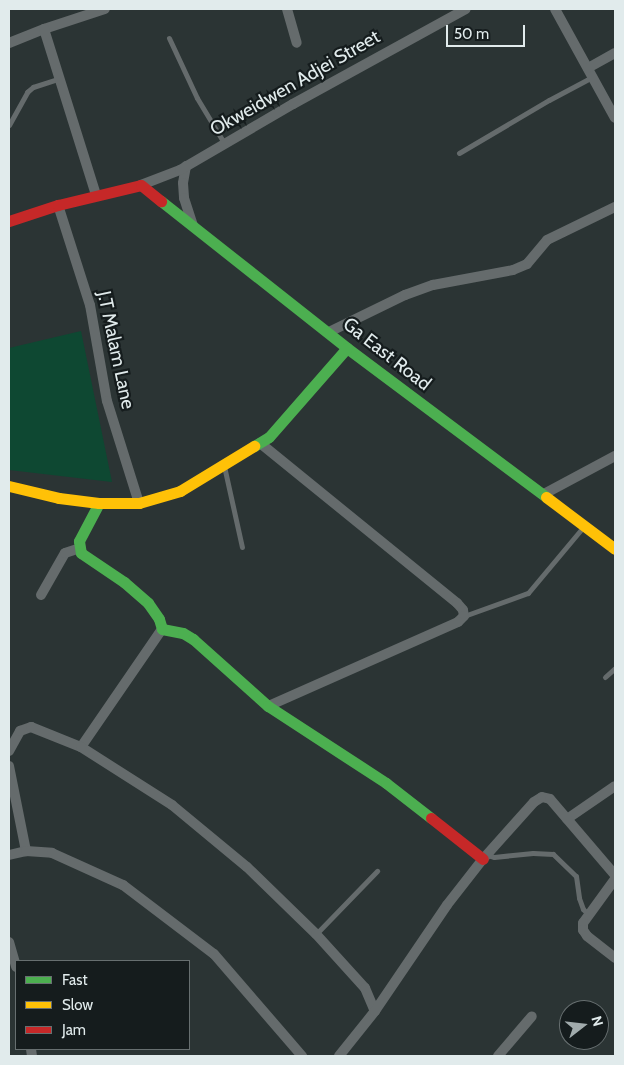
<!DOCTYPE html>
<html>
<head>
<meta charset="utf-8">
<style>
	body { margin:0 }
	#map { position:relative; width:624px; height:1065px; overflow:hidden; background:#2b3434; font-family:Cabin,sans-serif }
	div>[style] { position:absolute }
	.green>* { inset:0; background:#0e4832 }
	.lane>* { height:5px; margin:-2.5px; padding:0 2.5px; transform-origin:2.5px; border-radius:2.5px; background:#656b6c }
	.street>* { height:10px; margin:-5px; padding:0 5px; transform-origin:5px; border-radius:5px; background:#656b6c }
	.fast>* { height:11px; margin:-5.5px; padding:0 5.5px; transform-origin:5.5px; border-radius:5.5px; background:#4caf50 }
	.slow>* { height:11px; margin:-5.5px; padding:0 5.5px; transform-origin:5.5px; border-radius:5.5px; background:#ffc107 }
	.jam>* { height:11px; margin:-5.5px; padding:0 5.5px; transform-origin:5.5px; border-radius:5.5px; background:#c62828 }
	span { translate:-50% -50%; white-space:nowrap; text-align:center; line-height:1.15; -webkit-text-stroke:4.5px #151c1d; paint-order:stroke }
	.street-label { font-size:19px; color:#e1ebec }
	.frame { position:absolute; inset:0; border:10px solid #e1ebec; pointer-events:none }
	.legend { position:absolute; left:15px; top:960px; width:175px; height:90px; box-sizing:border-box; background:#151c1d; border:1px solid #676f70; margin:0; padding:6px 9px; list-style:none; font-size:15px; color:#e1ebec }
	.legend li { display:flex; align-items:center; gap:10px; height:25px }
	.legend b { width:25px; border:1px solid #676f70 }
	.north { position:absolute; left:559px; top:1000px; width:50px; height:50px; box-sizing:border-box; background:#151c1d; border:1px solid #676f70; border-radius:50%; rotate:74deg; font-size:14px; font-weight:700; line-height:20px; text-align:center; color:#e1ebec }
	.north::after { content:''; display:block; margin:auto; width:18px; height:22px; background:#a1abac; clip-path:polygon(50% 0,100% 100%,50% 72%,0 100%) }
	.scale { position:absolute; left:446px; top:25px; width:79px; height:22px; box-sizing:border-box; border:2px solid #e1ebec; border-top:0; padding-left:6px; font-size:15px; line-height:18px; white-space:nowrap; color:#e1ebec; -webkit-text-stroke:4px #151c1d; paint-order:stroke }
</style>
</head>
<body>
<div id="map">
	<div class="green">
		<i style="clip-path:polygon(81px 331px,112px 482px,9px 470px,9px 348px)"></i>
	</div>
	<div class="lane">
		<i style="left:169px;top:38px;width:66px;rotate:65deg"></i>
		<i style="left:197px;top:98px;width:52px;rotate:59deg"></i>
		<i style="left:9px;top:125px;width:38px;rotate:-61deg"></i>
		<i style="left:27px;top:92px;width:8px;rotate:-40deg"></i>
		<i style="left:33px;top:87px;width:28px;rotate:-18deg"></i>
		<i style="left:459px;top:153px;width:104px;rotate:-30.5deg"></i>
		<i style="left:549px;top:100px;width:49px;rotate:-28.1deg"></i>
		<i style="left:224px;top:466px;width:83px;rotate:77.5deg"></i>
		<i style="left:464px;top:616px;width:68px;rotate:-19.8deg"></i>
		<i style="left:528px;top:593px;width:87px;rotate:-50.1deg"></i>
		<i style="left:605px;top:677px;width:13px;rotate:-42deg"></i>
		<i style="left:487px;top:855px;width:7px;rotate:16deg"></i>
		<i style="left:494px;top:857px;width:39px;rotate:-6deg"></i>
		<i style="left:533px;top:853px;width:20px;rotate:3deg"></i>
		<i style="left:553px;top:854px;width:32px;rotate:44deg"></i>
		<i style="left:576px;top:876px;width:22px;rotate:82deg"></i>
		<i style="left:579px;top:898px;width:12px;rotate:70deg"></i>
		<i style="left:583px;top:909px;width:8px;rotate:45deg"></i>
		<i style="left:316px;top:934px;width:88px;rotate:-45.9deg"></i>
	</div>
	<div class="street">
		<i style="left:287px;top:9px;width:35px;rotate:74deg"></i>
		<i style="left:555px;top:9px;width:124px;rotate:61.2deg"></i>
		<i style="left:44px;top:29px;width:64px;rotate:-18.2deg"></i>
		<i style="left:9px;top:43px;width:38px;rotate:-22deg"></i>
		<i style="left:44px;top:29px;width:174px;rotate:72.6deg"></i>
		<i style="left:588px;top:68px;width:31px;rotate:-29deg"></i>
		<i style="left:186px;top:166px;width:17px;rotate:100deg"></i>
		<i style="left:183px;top:183px;width:15px;rotate:86deg"></i>
		<i style="left:184px;top:198px;width:28px;rotate:72deg"></i>
		<i style="left:141px;top:185px;width:42px;rotate:-21deg"></i>
		<i style="left:180px;top:170px;width:131px;rotate:-30.3deg"></i>
		<i style="left:293px;top:104px;width:197px;rotate:-28.8deg"></i>
		<i style="left:58px;top:205px;width:105px;rotate:72.3deg"></i>
		<i style="left:90px;top:305px;width:97px;rotate:80deg"></i>
		<i style="left:107px;top:401px;width:107px;rotate:72.6deg"></i>
		<i style="left:329px;top:332px;width:85px;rotate:-26deg"></i>
		<i style="left:405px;top:295px;width:30px;rotate:-20deg"></i>
		<i style="left:433px;top:285px;width:81px;rotate:-10.6deg"></i>
		<i style="left:513px;top:270px;width:15px;rotate:-23deg"></i>
		<i style="left:527px;top:264px;width:31px;rotate:-50deg"></i>
		<i style="left:547px;top:240px;width:76px;rotate:-25.9deg"></i>
		<i style="left:260px;top:443px;width:254px;rotate:39.1deg"></i>
		<i style="left:457px;top:603px;width:9px;rotate:49deg"></i>
		<i style="left:463px;top:610px;width:6px;rotate:81deg"></i>
		<i style="left:464px;top:616px;width:8px;rotate:135deg"></i>
		<i style="left:458px;top:622px;width:208px;rotate:156.1deg"></i>
		<i style="left:544px;top:494px;width:81px;rotate:-28.2deg"></i>
		<i style="left:41px;top:595px;width:48px;rotate:-60.3deg"></i>
		<i style="left:65px;top:553px;width:16px;rotate:-18deg"></i>
		<i style="left:81px;top:747px;width:143px;rotate:-55.5deg"></i>
		<i style="left:9px;top:751px;width:23px;rotate:-61deg"></i>
		<i style="left:20px;top:731px;width:12px;rotate:-20deg"></i>
		<i style="left:31px;top:727px;width:54px;rotate:21.8deg"></i>
		<i style="left:81px;top:747px;width:108px;rotate:32.5deg"></i>
		<i style="left:172px;top:805px;width:97px;rotate:39.6deg"></i>
		<i style="left:247px;top:867px;width:96px;rotate:44.2deg"></i>
		<i style="left:316px;top:934px;width:73px;rotate:47.8deg"></i>
		<i style="left:365px;top:988px;width:25px;rotate:67deg"></i>
		<i style="left:9px;top:766px;width:87px;rotate:78.7deg"></i>
		<i style="left:567px;top:819px;width:58px;rotate:-34.5deg"></i>
		<i style="left:9px;top:855px;width:17px;rotate:-13deg"></i>
		<i style="left:26px;top:851px;width:26px;rotate:4deg"></i>
		<i style="left:52px;top:853px;width:78px;rotate:24.3deg"></i>
		<i style="left:123px;top:885px;width:114px;rotate:37.2deg"></i>
		<i style="left:214px;top:954px;width:135px;rotate:49.2deg"></i>
		<i style="left:615px;top:879px;width:54px;rotate:126deg"></i>
		<i style="left:583px;top:923px;width:7px;rotate:90deg"></i>
		<i style="left:583px;top:930px;width:7px;rotate:56deg"></i>
		<i style="left:587px;top:936px;width:36px;rotate:38deg"></i>
		<i style="left:9px;top:942px;width:26px;rotate:74deg"></i>
		<i style="left:31px;top:1049px;width:7px;rotate:82deg"></i>
		<i style="left:339px;top:1056px;width:58px;rotate:-51.3deg"></i>
		<i style="left:375px;top:1011px;width:128px;rotate:-55.8deg"></i>
		<i style="left:447px;top:905px;width:58px;rotate:-52deg"></i>
		<i style="left:483px;top:859px;width:76px;rotate:-48.2deg"></i>
		<i style="left:534px;top:802px;width:9px;rotate:-32deg"></i>
		<i style="left:542px;top:797px;width:8px;rotate:14deg"></i>
		<i style="left:550px;top:799px;width:100px;rotate:49.5deg"></i>
		<i style="left:498px;top:1056px;width:52px;rotate:-49.6deg"></i>
	</div>
	<div class="fast">
		<i style="left:161px;top:201px;width:237px;rotate:38.3deg"></i>
		<i style="left:347px;top:348px;width:249px;rotate:36.8deg"></i>
		<i style="left:254px;top:446px;width:17px;rotate:-31deg"></i>
		<i style="left:269px;top:437px;width:118px;rotate:-48.8deg"></i>
		<i style="left:99px;top:503px;width:43px;rotate:117.8deg"></i>
		<i style="left:79px;top:541px;width:12px;rotate:81deg"></i>
		<i style="left:81px;top:553px;width:52px;rotate:34deg"></i>
		<i style="left:124px;top:582px;width:32px;rotate:41deg"></i>
		<i style="left:148px;top:603px;width:19px;rotate:55deg"></i>
		<i style="left:159px;top:619px;width:10px;rotate:73deg"></i>
		<i style="left:162px;top:629px;width:21px;rotate:11deg"></i>
		<i style="left:183px;top:633px;width:12px;rotate:31deg"></i>
		<i style="left:193px;top:639px;width:101px;rotate:41.8deg"></i>
		<i style="left:268px;top:706px;width:141px;rotate:33.1deg"></i>
		<i style="left:386px;top:783px;width:57px;rotate:37.9deg"></i>
	</div>
	<div class="slow">
		<i style="left:9px;top:486px;width:51px;rotate:13.5deg"></i>
		<i style="left:59px;top:498px;width:40px;rotate:7.1deg"></i>
		<i style="left:99px;top:503px;width:40px"></i>
		<i style="left:139px;top:503px;width:43px;rotate:-16.3deg"></i>
		<i style="left:180px;top:491px;width:87px;rotate:-31.3deg"></i>
		<i style="left:546px;top:497px;width:86px;rotate:37deg"></i>
	</div>
	<div class="jam">
		<i style="left:9px;top:221px;width:52px;rotate:-18.1deg"></i>
		<i style="left:58px;top:205px;width:85px;rotate:-13.5deg"></i>
		<i style="left:141px;top:185px;width:26px;rotate:39deg"></i>
		<i style="left:431px;top:818px;width:66px;rotate:38.3deg"></i>
	</div>
	<div class="street-label">
		<span style="left:295px;top:83px;rotate:-30deg">Okweidwen Adjei Street</span>
		<span style="left:116px;top:350px;rotate:78deg">J.T Malam Lane</span>
		<span style="left:387px;top:354px;rotate:38deg">Ga East Road</span>
	</div>
	<div class="frame"></div>
	<ul class="legend">
	<li><b style="height:6px;background:#4caf50"></b>Fast</li>
	<li><b style="height:6px;background:#ffc107"></b>Slow</li>
	<li><b style="height:6px;background:#c62828"></b>Jam</li>
	</ul>
	<div class="north">N</div>
	<div class="scale">50 m</div>
</div>
</body>
</html>
